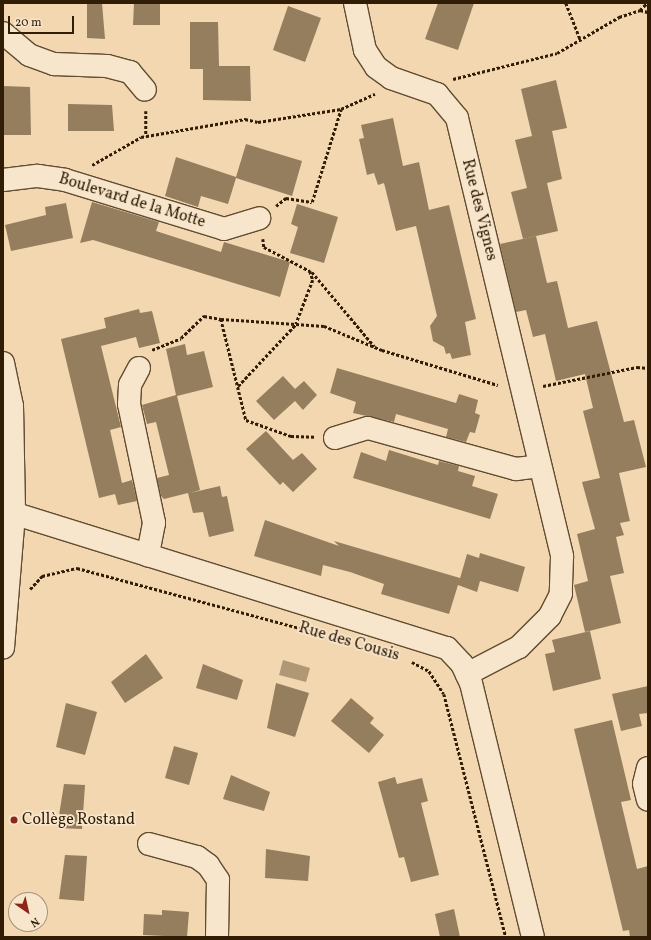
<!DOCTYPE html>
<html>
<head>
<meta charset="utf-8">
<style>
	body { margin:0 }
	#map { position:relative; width:651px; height:940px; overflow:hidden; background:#f2d7b0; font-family:Vollkorn,serif }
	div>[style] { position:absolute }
	.water>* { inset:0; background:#b09876 }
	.building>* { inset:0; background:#957e5e }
	.path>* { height:2.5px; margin-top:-1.25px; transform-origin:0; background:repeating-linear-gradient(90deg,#311d05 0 3px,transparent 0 5px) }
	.roads { filter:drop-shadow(1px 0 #614c30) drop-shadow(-1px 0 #614c30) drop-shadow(0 1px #614c30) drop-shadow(0 -1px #614c30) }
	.minor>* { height:22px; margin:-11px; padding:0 11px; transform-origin:11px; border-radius:11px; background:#f7e5cc }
	.dots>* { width:11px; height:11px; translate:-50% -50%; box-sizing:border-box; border:2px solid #f7e5cc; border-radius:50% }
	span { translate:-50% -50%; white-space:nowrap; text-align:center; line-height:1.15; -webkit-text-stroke:3.5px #f7e5cc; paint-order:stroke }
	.street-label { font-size:16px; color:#311d05 }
	.poi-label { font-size:16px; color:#311d05 }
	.left { translate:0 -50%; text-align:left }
	.frame { position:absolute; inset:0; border:4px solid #311d05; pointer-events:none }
	.north { position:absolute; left:8px; top:892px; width:40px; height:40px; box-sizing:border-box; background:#f7e5cc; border:1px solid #a8957c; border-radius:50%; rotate:146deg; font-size:11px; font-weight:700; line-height:16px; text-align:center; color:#311d05 }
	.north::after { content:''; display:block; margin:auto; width:14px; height:18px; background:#8f2418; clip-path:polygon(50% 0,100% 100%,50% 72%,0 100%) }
	.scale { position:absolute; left:8px; top:16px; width:66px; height:18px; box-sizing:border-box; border:2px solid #311d05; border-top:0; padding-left:5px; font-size:12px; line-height:14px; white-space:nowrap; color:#311d05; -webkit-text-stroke:3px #f7e5cc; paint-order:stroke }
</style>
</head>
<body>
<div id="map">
	<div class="water">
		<i style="clip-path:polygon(283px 660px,310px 668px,306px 682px,279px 675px)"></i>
	</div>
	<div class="building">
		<i style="clip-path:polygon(87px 3px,102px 3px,105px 39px,87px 38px)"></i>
		<i style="clip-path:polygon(134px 3px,160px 3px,160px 25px,133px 25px)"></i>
		<i style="clip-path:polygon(438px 3px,474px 3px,458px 50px,425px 39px)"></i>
		<i style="clip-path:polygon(288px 6px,321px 18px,305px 62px,273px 50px)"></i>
		<i style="clip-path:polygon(190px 22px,218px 22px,219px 66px,250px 66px,251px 101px,203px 100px,203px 69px,190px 69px)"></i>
		<i style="clip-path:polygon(556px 80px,567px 128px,552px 131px,562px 179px,547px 183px,558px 231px,523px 239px,511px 192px,527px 188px,515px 140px,532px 136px,521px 89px)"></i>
		<i style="clip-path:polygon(3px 86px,30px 87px,31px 135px,3px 135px)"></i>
		<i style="clip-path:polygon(68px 104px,112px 105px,114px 131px,68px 131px)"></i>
		<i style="clip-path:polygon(393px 118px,403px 166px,419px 162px,429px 210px,449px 205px,476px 319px,465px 322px,471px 355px,452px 359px,450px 353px,446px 354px,444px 347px,433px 341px,430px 326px,437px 316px,416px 226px,396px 231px,384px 183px,378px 185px,374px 173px,367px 175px,359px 139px,364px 138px,361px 125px)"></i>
		<i style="clip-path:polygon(246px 144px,302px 161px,292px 196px,236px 178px,228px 204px,201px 196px,198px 207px,165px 196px,176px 157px,236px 177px)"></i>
		<i style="clip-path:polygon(92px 202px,159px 222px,156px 231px,221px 252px,224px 242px,290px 262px,280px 297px,93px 240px,80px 243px)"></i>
		<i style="clip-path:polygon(66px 203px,73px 238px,11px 251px,5px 225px,46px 215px,45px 207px)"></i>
		<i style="clip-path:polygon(297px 204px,338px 217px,324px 263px,290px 253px,298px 227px,291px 224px)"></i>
		<i style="clip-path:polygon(536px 236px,547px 283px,557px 281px,568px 328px,597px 321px,624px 422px,634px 420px,646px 467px,619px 473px,630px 521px,620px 523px,624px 535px,616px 537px,624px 573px,610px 576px,621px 623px,585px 632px,574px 585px,588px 581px,577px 534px,595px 529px,582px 482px,600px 478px,583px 411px,593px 408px,585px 374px,556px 381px,545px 334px,533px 337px,526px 310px,516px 312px,500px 244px)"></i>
		<i style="clip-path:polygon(139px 309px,140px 313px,152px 311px,160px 343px,139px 348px,136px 337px,101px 346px,121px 427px,110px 430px,122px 483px,132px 480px,137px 501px,118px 505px,115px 494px,99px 498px,61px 339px,106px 328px,104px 318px)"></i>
		<i style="clip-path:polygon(185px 344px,187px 355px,204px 351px,213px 387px,177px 396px,200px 490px,190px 493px,220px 486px,222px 497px,227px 496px,234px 531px,209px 537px,203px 512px,193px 513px,188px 493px,164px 499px,161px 496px,157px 478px,169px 475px,156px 422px,147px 424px,142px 405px,176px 395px,166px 349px)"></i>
		<i style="clip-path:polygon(337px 368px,456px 403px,459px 394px,478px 400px,475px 413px,480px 415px,475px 433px,470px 432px,466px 442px,446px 437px,448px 429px,396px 414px,394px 422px,353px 413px,356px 402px,330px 393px)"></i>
		<i style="clip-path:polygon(283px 376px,295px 389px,304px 381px,317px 395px,303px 410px,295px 401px,274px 420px,256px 401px)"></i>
		<i style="clip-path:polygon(266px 431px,293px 460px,302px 453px,317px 469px,293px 492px,283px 482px,280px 485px,246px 449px)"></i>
		<i style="clip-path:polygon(389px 450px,438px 465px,439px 461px,459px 466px,458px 471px,475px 476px,472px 486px,498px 494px,490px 519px,353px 478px,361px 452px,386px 461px)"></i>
		<i style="clip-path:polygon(265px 520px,339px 546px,334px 541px,460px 578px,459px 582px,467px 554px,479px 558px,480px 553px,525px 567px,518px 592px,480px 581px,477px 592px,458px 585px,449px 614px,381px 594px,384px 584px,350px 572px,323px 565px,321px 576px,254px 556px)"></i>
		<i style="clip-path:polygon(590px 631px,601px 679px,553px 691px,545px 654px,555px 652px,552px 640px)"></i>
		<i style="clip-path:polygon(146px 654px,163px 678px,125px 703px,111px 682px)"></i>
		<i style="clip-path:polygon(203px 664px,243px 680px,237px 700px,196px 688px)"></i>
		<i style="clip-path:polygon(276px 683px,309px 693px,295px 737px,267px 728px)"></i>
		<i style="clip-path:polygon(648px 686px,648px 713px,639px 714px,642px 726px,621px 731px,612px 694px)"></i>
		<i style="clip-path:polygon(351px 698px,374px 718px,370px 723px,384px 735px,369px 753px,331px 721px)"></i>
		<i style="clip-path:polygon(66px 703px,97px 712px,85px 755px,56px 747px)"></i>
		<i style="clip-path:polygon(612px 720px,631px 800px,621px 802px,637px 869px,648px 866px,648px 937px,630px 937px,629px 930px,623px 931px,574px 729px)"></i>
		<i style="clip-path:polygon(174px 746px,198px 753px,189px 785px,165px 778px)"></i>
		<i style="clip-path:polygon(231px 775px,270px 792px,264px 811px,223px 799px)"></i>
		<i style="clip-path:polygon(395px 777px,397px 784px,422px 778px,428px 801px,421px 803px,439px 875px,411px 882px,404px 857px,399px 858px,378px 782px)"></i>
		<i style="clip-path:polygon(64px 784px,85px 785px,82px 829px,57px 828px)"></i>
		<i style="clip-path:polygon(266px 849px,310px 856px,308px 881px,265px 878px)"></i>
		<i style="clip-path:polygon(65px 855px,87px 856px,84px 901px,59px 899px)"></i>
		<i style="clip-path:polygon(454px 909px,460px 937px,440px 937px,435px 914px)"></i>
		<i style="clip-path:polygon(162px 910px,189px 912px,187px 937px,143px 935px,144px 914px,162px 915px)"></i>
	</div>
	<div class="path">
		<i style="left:566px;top:3px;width:41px;rotate:68.5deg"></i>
		<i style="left:640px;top:10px;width:10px;rotate:-45deg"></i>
		<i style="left:453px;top:79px;width:107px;rotate:-14deg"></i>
		<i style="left:557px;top:53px;width:72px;rotate:-30.1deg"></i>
		<i style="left:619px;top:17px;width:22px;rotate:-18deg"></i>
		<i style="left:640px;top:10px;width:8px;rotate:14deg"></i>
		<i style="left:146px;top:111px;width:25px;rotate:90deg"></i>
		<i style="left:92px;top:165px;width:56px;rotate:-29.7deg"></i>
		<i style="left:141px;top:137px;width:106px;rotate:-9.8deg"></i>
		<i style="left:245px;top:119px;width:13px;rotate:13deg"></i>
		<i style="left:258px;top:122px;width:84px;rotate:-8.9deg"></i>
		<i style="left:341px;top:109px;width:37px;rotate:-24deg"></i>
		<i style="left:276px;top:206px;width:13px;rotate:-39deg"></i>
		<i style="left:286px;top:198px;width:26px;rotate:9deg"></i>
		<i style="left:312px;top:202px;width:97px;rotate:-72.7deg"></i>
		<i style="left:263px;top:239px;width:8px;rotate:83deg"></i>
		<i style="left:264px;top:247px;width:52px;rotate:27.6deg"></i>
		<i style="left:310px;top:271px;width:9px;rotate:72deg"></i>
		<i style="left:313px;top:280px;width:47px;rotate:111.1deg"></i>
		<i style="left:296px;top:324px;width:28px;rotate:4deg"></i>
		<i style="left:324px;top:326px;width:63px;rotate:22.5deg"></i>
		<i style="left:382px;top:350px;width:121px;rotate:16.8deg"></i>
		<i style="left:312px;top:272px;width:97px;rotate:50deg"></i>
		<i style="left:221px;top:319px;width:75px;rotate:3.8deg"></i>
		<i style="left:152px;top:350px;width:31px;rotate:-22deg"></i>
		<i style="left:181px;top:338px;width:32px;rotate:-44deg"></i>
		<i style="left:204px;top:316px;width:17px;rotate:10deg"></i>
		<i style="left:221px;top:319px;width:104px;rotate:76.1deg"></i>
		<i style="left:246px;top:420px;width:48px;rotate:19.6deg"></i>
		<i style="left:291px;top:436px;width:24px;rotate:2deg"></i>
		<i style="left:238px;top:386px;width:85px;rotate:-46.9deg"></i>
		<i style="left:543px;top:386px;width:96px;rotate:-11.4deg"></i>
		<i style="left:637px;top:367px;width:11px;rotate:5deg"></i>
		<i style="left:30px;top:589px;width:18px;rotate:-47deg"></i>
		<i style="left:42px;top:576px;width:36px;rotate:-13deg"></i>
		<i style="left:77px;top:568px;width:250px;rotate:15.1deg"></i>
		<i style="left:412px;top:662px;width:19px;rotate:28deg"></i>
		<i style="left:429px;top:671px;width:27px;rotate:57deg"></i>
		<i style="left:444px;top:694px;width:251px;rotate:75.7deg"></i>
	</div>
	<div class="roads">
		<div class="minor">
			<i style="left:355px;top:3px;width:48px;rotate:78deg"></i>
			<i style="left:365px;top:50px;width:20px;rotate:57deg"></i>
			<i style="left:376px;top:67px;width:19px;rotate:36deg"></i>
			<i style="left:391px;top:78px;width:49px;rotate:19.2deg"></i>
			<i style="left:437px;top:94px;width:31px;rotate:50deg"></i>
			<i style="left:457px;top:118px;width:451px;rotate:76.5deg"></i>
			<i style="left:562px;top:557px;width:37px;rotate:92deg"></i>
			<i style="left:561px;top:594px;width:25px;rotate:117deg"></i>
			<i style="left:550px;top:616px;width:44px;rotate:135deg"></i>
			<i style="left:519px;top:647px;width:59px;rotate:152.6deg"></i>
			<i style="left:3px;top:33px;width:34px;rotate:40deg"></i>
			<i style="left:29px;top:55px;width:27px;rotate:20deg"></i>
			<i style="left:54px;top:64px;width:53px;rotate:2.2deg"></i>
			<i style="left:107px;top:66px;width:24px;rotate:15deg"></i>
			<i style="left:130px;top:72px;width:23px;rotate:50deg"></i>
			<i style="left:3px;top:180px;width:35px;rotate:-7deg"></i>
			<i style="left:38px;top:176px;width:27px;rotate:8deg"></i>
			<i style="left:65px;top:180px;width:166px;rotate:17.1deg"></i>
			<i style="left:224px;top:229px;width:37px;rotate:-17deg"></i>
			<i style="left:3px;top:363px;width:44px;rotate:78.2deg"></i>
			<i style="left:12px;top:406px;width:108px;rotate:88.9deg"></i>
			<i style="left:14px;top:514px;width:134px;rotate:94.7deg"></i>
			<i style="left:139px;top:368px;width:19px;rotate:118deg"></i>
			<i style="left:130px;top:385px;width:19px;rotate:93deg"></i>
			<i style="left:129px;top:404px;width:122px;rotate:78.1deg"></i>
			<i style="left:154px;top:523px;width:33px;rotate:101deg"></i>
			<i style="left:335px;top:438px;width:34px;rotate:-17deg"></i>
			<i style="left:368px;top:428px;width:154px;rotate:15.5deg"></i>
			<i style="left:516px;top:469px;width:24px;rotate:-7deg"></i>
			<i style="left:3px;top:510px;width:465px;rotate:17.3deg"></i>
			<i style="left:447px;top:648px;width:22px;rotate:47deg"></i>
			<i style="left:462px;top:664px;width:21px;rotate:65deg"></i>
			<i style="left:471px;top:683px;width:261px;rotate:76.3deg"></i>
			<i style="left:648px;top:768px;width:16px;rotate:104deg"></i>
			<i style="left:644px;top:784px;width:16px;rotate:76deg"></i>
			<i style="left:149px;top:844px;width:50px;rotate:15.2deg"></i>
			<i style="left:197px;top:857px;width:14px;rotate:36deg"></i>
			<i style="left:208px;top:865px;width:18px;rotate:56deg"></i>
			<i style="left:218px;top:880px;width:57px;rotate:91deg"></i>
		</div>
	</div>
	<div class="dots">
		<i style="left:14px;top:820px;background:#8f2418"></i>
	</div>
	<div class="street-label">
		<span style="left:132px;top:201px;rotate:17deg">Boulevard de la Motte</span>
		<span style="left:479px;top:210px;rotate:76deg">Rue des Vignes</span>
		<span style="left:349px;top:642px;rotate:16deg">Rue des Cousis</span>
	</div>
	<div class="poi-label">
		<span class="left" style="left:22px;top:820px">Collège Rostand</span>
	</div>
	<div class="frame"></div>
	<div class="north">N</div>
	<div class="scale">20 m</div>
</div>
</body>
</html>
